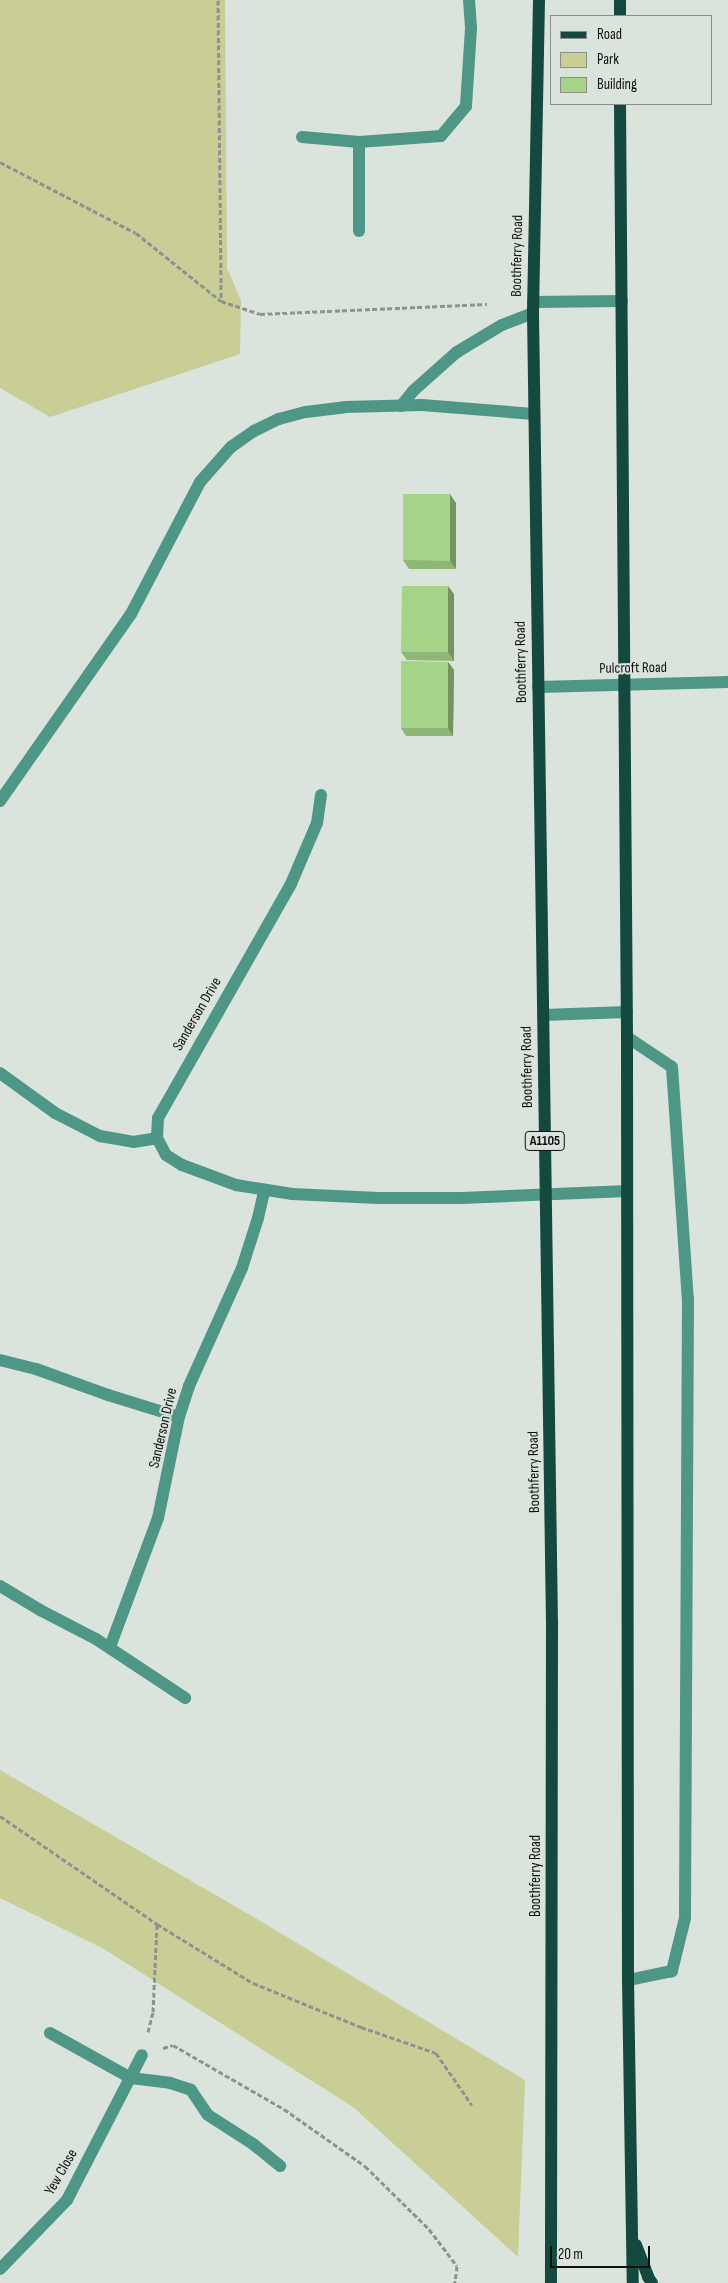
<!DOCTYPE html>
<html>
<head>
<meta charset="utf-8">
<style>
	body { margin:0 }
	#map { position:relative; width:728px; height:2283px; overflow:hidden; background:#dbe3dd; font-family:"Sofia Sans Condensed",sans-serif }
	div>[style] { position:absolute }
	.green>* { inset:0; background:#c8ce95 }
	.path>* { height:3px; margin-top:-1.5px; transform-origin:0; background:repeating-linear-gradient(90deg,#8d938f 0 5px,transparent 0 7.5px) }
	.lane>* { height:12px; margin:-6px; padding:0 6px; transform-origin:6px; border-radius:6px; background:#4e9685 }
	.street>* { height:12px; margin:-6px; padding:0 6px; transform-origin:6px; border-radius:6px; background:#4e9685 }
	.primary>* { height:12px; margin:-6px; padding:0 6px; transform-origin:6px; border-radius:6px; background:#13493e }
	.wall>* { inset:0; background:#8eb675 }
	.shaded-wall>* { inset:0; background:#74945f }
	.building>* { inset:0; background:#a5d488 }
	span { translate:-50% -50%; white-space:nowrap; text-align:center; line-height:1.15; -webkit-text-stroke:4px #dbe3dd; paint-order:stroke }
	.shield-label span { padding:1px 4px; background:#dbe3dd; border:1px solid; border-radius:4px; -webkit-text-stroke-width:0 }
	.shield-label { font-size:14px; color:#0e110f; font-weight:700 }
	.street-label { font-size:15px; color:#0e110f }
	.legend { position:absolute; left:550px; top:15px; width:162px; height:90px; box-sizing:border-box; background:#dbe3dd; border:1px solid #898f8b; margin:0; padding:6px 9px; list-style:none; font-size:15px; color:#0e110f }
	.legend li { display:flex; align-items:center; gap:10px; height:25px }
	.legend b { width:25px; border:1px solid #898f8b }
	.scale { position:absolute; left:550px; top:2246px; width:100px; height:22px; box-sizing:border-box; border:2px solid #0e110f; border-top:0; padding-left:6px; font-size:15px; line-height:18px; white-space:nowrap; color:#0e110f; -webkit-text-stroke:4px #dbe3dd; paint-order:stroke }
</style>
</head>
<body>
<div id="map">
	<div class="green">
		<i style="clip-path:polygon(0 0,225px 0,227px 268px,241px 301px,240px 354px,50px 417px,0 388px)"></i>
		<i style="clip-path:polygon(0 1770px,262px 1922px,525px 2080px,518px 2257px,353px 2107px,104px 1949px,0 1898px)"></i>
	</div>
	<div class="path">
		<i style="left:218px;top:0;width:301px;rotate:89.4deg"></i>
		<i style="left:0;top:162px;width:153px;rotate:27.6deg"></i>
		<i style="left:136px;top:233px;width:109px;rotate:38.7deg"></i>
		<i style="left:221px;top:301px;width:41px;rotate:18.4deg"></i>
		<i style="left:260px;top:314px;width:227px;rotate:-2.5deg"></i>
		<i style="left:0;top:1816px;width:191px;rotate:34.5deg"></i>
		<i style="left:157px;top:1924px;width:113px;rotate:31.6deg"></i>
		<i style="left:253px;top:1983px;width:117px;rotate:22.2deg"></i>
		<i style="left:361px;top:2027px;width:79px;rotate:19.1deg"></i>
		<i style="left:436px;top:2053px;width:63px;rotate:55.3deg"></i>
		<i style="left:148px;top:2032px;width:21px;rotate:-76deg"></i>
		<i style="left:153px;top:2012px;width:88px;rotate:-87.4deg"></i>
		<i style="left:163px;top:2048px;width:10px;rotate:-17deg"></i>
		<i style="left:173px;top:2045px;width:128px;rotate:30deg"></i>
		<i style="left:284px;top:2109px;width:99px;rotate:35.1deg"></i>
		<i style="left:365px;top:2166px;width:90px;rotate:44.5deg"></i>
		<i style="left:429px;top:2229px;width:46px;rotate:52.9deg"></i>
		<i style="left:457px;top:2266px;width:17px;rotate:97deg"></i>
	</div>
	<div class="lane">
		<i style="left:533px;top:302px;width:89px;rotate:-0.6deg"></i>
		<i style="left:401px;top:406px;width:19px;rotate:-51deg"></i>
		<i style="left:413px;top:391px;width:59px;rotate:-41.6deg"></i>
		<i style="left:457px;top:352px;width:52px;rotate:-31deg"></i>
		<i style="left:502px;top:325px;width:33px;rotate:-21deg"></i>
		<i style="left:0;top:801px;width:228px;rotate:-55deg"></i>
		<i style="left:131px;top:614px;width:149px;rotate:-62.4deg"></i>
		<i style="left:200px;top:482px;width:47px;rotate:-48.5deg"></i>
		<i style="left:231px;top:447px;width:28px;rotate:-35deg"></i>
		<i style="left:254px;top:431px;width:28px;rotate:-26deg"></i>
		<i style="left:279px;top:419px;width:28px;rotate:-15deg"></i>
		<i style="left:306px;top:412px;width:39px;rotate:-7deg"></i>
		<i style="left:345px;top:407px;width:77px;rotate:-1.5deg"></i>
		<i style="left:422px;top:405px;width:112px;rotate:4.6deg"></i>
		<i style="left:543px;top:1015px;width:84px;rotate:-2deg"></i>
		<i style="left:0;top:1073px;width:68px;rotate:36deg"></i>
		<i style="left:55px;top:1113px;width:51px;rotate:27.1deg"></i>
		<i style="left:100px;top:1136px;width:34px;rotate:10deg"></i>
		<i style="left:133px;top:1142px;width:24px;rotate:-9deg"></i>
		<i style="left:0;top:1360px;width:37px;rotate:14deg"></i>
		<i style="left:36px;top:1369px;width:77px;rotate:19.9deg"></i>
		<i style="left:108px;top:1395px;width:74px;rotate:17.2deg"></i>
	</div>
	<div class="street">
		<i style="left:302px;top:137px;width:57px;rotate:5deg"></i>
		<i style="left:359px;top:142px;width:82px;rotate:-4.2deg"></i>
		<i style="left:441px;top:136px;width:39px;rotate:-50deg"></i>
		<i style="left:466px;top:106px;width:78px;rotate:-86.3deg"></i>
		<i style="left:471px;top:28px;width:28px;rotate:-94deg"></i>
		<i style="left:359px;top:142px;width:89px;rotate:90deg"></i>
		<i style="left:538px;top:687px;width:190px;rotate:-1.5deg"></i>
		<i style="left:321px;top:795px;width:28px;rotate:98deg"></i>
		<i style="left:317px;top:823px;width:66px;rotate:113.1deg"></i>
		<i style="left:291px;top:884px;width:269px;rotate:119.6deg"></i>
		<i style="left:158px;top:1118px;width:20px;rotate:93deg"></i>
		<i style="left:157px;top:1138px;width:19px;rotate:62deg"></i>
		<i style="left:166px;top:1155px;width:19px;rotate:32deg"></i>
		<i style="left:182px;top:1165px;width:58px;rotate:20.3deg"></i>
		<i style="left:236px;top:1185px;width:57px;rotate:9.1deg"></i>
		<i style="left:292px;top:1194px;width:86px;rotate:2.7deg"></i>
		<i style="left:378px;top:1198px;width:84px"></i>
		<i style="left:462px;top:1198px;width:165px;rotate:-2.4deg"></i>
		<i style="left:627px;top:1037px;width:54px;rotate:33.7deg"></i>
		<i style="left:672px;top:1067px;width:233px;rotate:86.1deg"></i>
		<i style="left:688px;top:1299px;width:619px;rotate:90.28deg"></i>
		<i style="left:685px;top:1918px;width:55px;rotate:103.8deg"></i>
		<i style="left:672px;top:1971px;width:45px;rotate:168.4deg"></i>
		<i style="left:0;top:1586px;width:47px;rotate:31deg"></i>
		<i style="left:40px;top:1610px;width:63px;rotate:27.4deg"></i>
		<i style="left:96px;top:1639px;width:107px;rotate:33.5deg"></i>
		<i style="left:110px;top:1647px;width:138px;rotate:-69.6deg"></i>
		<i style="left:158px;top:1518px;width:103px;rotate:-78.3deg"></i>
		<i style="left:179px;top:1417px;width:33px;rotate:-72deg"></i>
		<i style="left:189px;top:1386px;width:129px;rotate:-65.8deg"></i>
		<i style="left:242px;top:1268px;width:52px;rotate:-72.3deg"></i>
		<i style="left:258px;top:1218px;width:28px;rotate:-77deg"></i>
		<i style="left:50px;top:2033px;width:93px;rotate:29.1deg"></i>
		<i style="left:131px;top:2078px;width:39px;rotate:7deg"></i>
		<i style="left:170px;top:2083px;width:22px;rotate:18deg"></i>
		<i style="left:191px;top:2090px;width:30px;rotate:56deg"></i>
		<i style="left:208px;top:2115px;width:54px;rotate:32.8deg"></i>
		<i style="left:253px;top:2144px;width:35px;rotate:39deg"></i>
		<i style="left:0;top:2269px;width:96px;rotate:-45.8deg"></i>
		<i style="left:67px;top:2200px;width:163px;rotate:-62.7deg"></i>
	</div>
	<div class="primary">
		<i style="left:539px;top:0;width:313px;rotate:91.1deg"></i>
		<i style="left:533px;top:313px;width:1310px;rotate:89.17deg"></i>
		<i style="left:552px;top:1623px;width:660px;rotate:90.09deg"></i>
		<i style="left:620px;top:0;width:16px;rotate:90deg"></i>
		<i style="left:620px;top:104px;width:933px;rotate:89.57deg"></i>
		<i style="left:627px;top:1037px;width:943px;rotate:89.94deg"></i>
		<i style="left:628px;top:1980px;width:303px;rotate:89.1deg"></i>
		<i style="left:636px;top:2245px;width:34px;rotate:69deg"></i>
		<i style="left:648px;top:2277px;width:7px;rotate:56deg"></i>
	</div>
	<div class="wall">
		<i style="clip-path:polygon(456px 503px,456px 569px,409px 569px,403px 560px)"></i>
		<i style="clip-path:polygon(454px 594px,454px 661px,407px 660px,401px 652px)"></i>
		<i style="clip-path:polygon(448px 662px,454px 670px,453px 736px,406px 736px,401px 728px)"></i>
	</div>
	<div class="shaded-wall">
		<i style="clip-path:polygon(450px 494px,456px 503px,456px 569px,450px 561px)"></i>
		<i style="clip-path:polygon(448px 586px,454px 594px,454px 661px,448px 652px)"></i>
		<i style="clip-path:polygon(448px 662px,454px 670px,453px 736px,448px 728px)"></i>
	</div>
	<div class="building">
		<i style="clip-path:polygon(403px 494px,450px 494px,450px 561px,403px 560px)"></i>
		<i style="clip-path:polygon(402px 586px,448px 586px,448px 652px,401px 652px)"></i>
		<i style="clip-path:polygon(401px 661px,448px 662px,448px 728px,401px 728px)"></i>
	</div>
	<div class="shield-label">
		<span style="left:545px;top:1141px">A1105</span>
	</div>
	<div class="street-label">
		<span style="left:517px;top:256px;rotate:-89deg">Boothferry Road</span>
		<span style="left:521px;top:662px;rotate:-91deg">Boothferry Road</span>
		<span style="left:633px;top:668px;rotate:-1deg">Pulcroft Road</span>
		<span style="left:197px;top:1014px;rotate:-60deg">Sanderson Drive</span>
		<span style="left:527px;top:1067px;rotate:-91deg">Boothferry Road</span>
		<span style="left:163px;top:1428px;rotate:-77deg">Sanderson Drive</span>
		<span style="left:534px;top:1472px;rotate:-91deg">Boothferry Road</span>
		<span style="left:536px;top:1876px;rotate:-90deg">Boothferry Road</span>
		<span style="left:61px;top:2172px;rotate:-60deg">Yew Close</span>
	</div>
	<ul class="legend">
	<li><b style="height:6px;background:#13493e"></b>Road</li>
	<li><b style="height:14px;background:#c8ce95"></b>Park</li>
	<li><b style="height:14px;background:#a5d488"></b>Building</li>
	</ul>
	<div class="scale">20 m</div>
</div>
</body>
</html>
